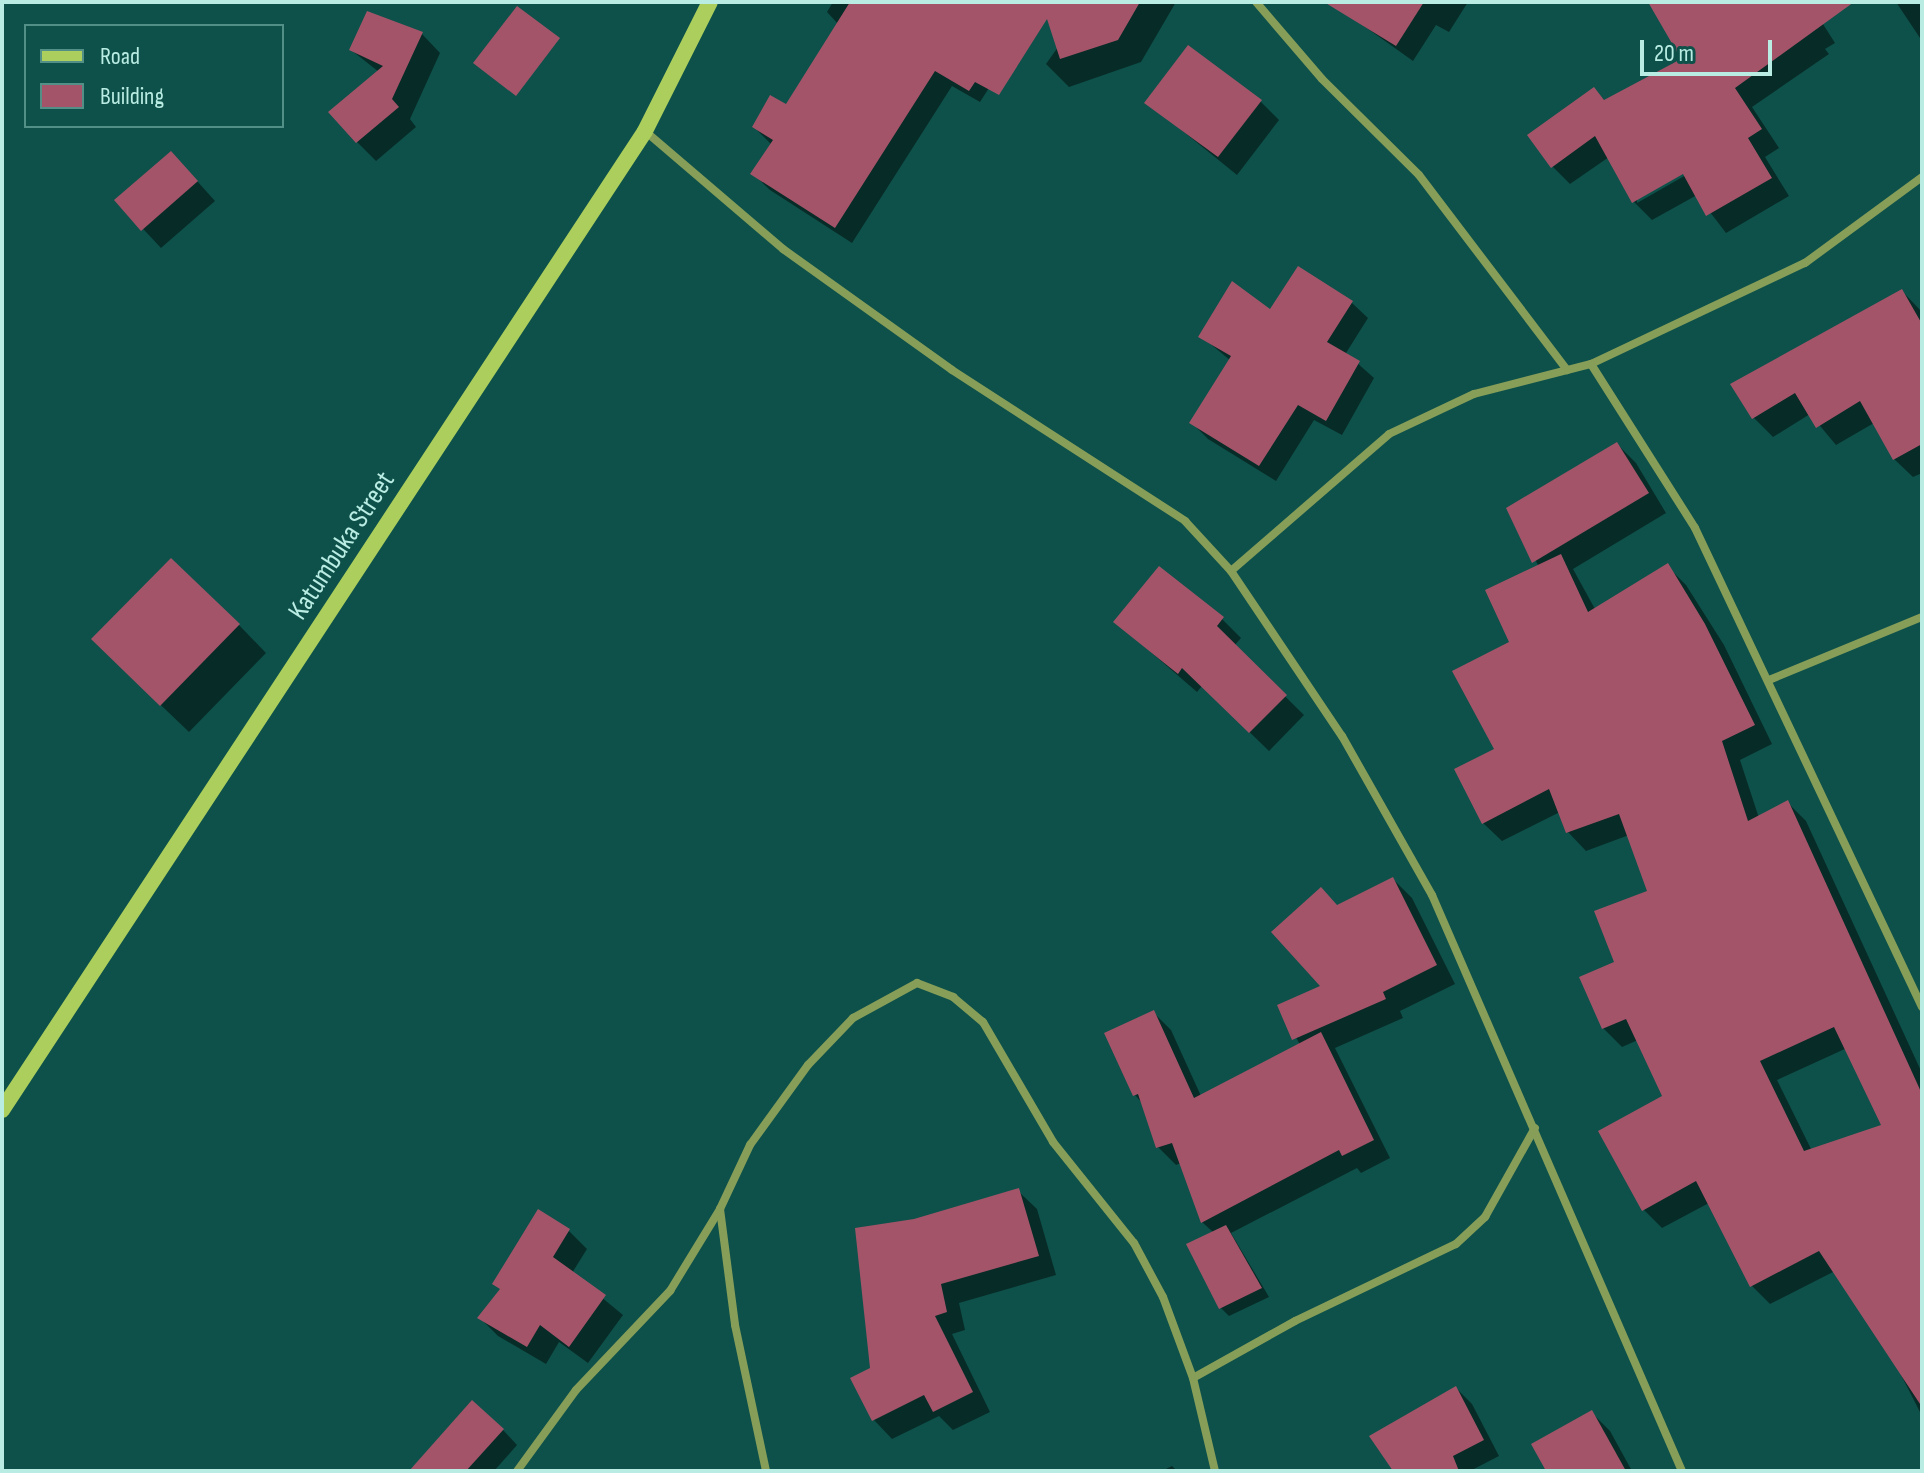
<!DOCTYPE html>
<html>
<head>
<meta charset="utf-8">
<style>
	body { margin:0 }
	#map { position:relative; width:1924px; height:1473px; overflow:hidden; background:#0e514a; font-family:"Sofia Sans Condensed",sans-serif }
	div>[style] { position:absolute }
	.shadow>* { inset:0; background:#0007 }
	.building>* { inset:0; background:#a45469 }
	.minor>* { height:8px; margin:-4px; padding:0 4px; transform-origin:4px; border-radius:4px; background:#879e59 }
	.secondary>* { height:16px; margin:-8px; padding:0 8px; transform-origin:8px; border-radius:8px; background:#abce5d }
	span { translate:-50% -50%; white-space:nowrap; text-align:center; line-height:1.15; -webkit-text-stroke:6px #0e514a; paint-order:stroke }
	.street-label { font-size:28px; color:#b9ece3 }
	.frame { position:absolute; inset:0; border:4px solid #b9ece3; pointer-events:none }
	.legend { position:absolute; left:24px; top:24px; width:260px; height:104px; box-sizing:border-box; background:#0e514a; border:2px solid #528f87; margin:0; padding:10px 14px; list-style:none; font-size:24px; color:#b9ece3 }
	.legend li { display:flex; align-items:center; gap:16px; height:40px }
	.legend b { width:40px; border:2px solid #528f87 }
	.scale { position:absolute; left:1640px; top:40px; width:132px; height:36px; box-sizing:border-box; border:4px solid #b9ece3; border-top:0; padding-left:10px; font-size:24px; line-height:28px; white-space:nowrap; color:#b9ece3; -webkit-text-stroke:6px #0e514a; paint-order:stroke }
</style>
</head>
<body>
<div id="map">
	<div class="shadow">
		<i style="clip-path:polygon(833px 2px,1011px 2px,1032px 21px,980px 102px,952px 86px,852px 243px,770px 190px,753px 174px,772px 145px,754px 127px,787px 107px,839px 25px,827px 12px)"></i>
		<i style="clip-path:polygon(1090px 2px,1176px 2px,1141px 62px,1069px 87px,1046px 64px)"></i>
		<i style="clip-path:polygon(1369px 2px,1468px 2px,1449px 32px,1436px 25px,1413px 61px,1357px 21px)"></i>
		<i style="clip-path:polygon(evenodd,1682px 2px,1809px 2px,1835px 43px,1825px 49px,1829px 54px,1752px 107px,1779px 148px,1765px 157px,1789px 196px,1726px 233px,1697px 195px,1652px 220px,1634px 202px,1609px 157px,1570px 184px,1552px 166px,1594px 90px,1606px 102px,1684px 59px,1682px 2px,1691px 168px,1693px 171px,1637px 203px,1637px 198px,1691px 168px)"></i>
		<i style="clip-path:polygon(1896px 2px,1922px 2px,1922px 41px)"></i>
		<i style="clip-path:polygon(422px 34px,440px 53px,410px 119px,416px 127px,376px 161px,357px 142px,379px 72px,351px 50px)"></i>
		<i style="clip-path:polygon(1260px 101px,1279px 120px,1237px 175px,1147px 102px)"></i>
		<i style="clip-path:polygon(189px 172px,215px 201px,161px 248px,117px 201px)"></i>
		<i style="clip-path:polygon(1902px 291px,1922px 312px,1922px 473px,1913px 477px,1894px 459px,1874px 423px,1836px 445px,1810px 414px,1773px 437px,1754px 418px,1733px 385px)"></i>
		<i style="clip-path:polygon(1352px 303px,1368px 318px,1346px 353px,1374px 378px,1342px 435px,1314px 420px,1276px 481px,1208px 439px,1192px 423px,1231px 361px,1201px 336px,1271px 312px)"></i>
		<i style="clip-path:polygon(evenodd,1617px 444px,1636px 463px,1666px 513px,1573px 569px,1595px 609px,1667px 566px,1686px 585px,1724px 645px,1772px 744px,1740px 760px,1759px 818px,1788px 803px,1806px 821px,1922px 1073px,1922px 1416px,1897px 1367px,1835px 1271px,1770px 1304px,1751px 1285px,1709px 1203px,1662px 1228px,1644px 1210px,1665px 1097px,1638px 1040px,1622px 1047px,1603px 1028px,1617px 963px,1649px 892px,1629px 835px,1586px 851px,1568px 832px,1560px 812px,1502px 841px,1483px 823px,1511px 642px,1539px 567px,1509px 509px,1617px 444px,1847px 1048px,1884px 1126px,1812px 1151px,1777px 1080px,1847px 1048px)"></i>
		<i style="clip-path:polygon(1222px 619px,1241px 638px,1234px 646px,1304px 715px,1269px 751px,1202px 686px,1197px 692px,1116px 622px)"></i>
		<i style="clip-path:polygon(239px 625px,266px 653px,189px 732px,121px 667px)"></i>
		<i style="clip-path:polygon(1393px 879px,1412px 898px,1455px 984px,1400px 1011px,1403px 1018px,1335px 1048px,1390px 1158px,1361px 1173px,1357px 1168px,1231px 1233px,1269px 1297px,1229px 1316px,1220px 1307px,1214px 1233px,1202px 1222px,1181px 1163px,1176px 1165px,1158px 1147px,1143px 1104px,1135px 1095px,1154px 1013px,1171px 1030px,1201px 1096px,1300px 1045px,1280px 1006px,1324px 987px,1337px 906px)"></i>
		<i style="clip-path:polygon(1018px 1191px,1037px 1209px,1056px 1275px,959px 1303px,965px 1330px,952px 1334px,990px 1412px,953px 1430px,939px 1416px,892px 1439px,874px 1420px,872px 1369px,914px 1221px)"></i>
		<i style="clip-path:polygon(569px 1231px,587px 1249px,572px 1273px,623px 1315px,588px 1363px,559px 1342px,546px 1364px,498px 1336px,480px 1318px)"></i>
		<i style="clip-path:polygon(1456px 1388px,1472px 1404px,1499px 1456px,1470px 1471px,1396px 1471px)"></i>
		<i style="clip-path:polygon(1591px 1412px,1610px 1431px,1632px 1471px,1548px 1471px)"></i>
		<i style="clip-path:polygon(503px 1430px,517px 1445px,494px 1471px,411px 1471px)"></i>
		<i style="clip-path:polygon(1172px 1466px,1177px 1471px,1162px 1471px)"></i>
	</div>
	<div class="building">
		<i style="clip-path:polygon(850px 2px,1140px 2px,1118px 40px,1060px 59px,1047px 19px,999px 95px,975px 82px,969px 91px,935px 71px,835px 228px,750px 174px,773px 140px,752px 127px,770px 95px,786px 104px)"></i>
		<i style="clip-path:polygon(1324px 2px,1424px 2px,1396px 46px)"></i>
		<i style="clip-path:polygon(1648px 2px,1854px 2px,1735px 88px,1762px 129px,1748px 138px,1772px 178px,1706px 216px,1683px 174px,1632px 203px,1595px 136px,1551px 168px,1527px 135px,1594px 87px,1604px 100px,1681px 59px)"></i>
		<i style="clip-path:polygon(517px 6px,560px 38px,516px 96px,473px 63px)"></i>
		<i style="clip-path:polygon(367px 11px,423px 32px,392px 99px,399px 107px,356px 143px,328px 112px,383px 66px,349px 50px)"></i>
		<i style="clip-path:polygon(1188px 45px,1262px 100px,1218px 157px,1144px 103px)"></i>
		<i style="clip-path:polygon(171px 151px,198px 181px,141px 231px,114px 200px)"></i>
		<i style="clip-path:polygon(1298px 266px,1353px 301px,1327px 342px,1360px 361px,1326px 421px,1298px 405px,1259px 466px,1189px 423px,1231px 356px,1198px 337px,1232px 281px,1270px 309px)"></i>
		<i style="clip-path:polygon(1902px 289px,1922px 324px,1922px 444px,1893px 460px,1860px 401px,1816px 428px,1795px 393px,1752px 419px,1730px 384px)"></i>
		<i style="clip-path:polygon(1617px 442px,1649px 493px,1532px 563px,1506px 508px)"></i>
		<i style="clip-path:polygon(evenodd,1561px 554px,1588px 612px,1668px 563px,1705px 624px,1755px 725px,1722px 741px,1748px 821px,1788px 800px,1922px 1094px,1922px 1407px,1819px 1251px,1750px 1287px,1696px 1181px,1642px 1211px,1598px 1131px,1662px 1096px,1626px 1019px,1602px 1029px,1579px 977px,1614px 962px,1594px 911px,1647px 891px,1619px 814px,1566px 833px,1549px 789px,1482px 824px,1454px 769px,1494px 749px,1452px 671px,1509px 642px,1485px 590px,1561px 554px,1834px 1027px,1881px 1125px,1804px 1151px,1760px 1061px,1834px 1027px)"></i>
		<i style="clip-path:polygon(171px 558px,240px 624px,160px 706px,91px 639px)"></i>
		<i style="clip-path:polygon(1159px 566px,1224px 617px,1217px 626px,1287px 695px,1249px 733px,1182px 668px,1178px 674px,1113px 622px)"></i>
		<i style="clip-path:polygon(1393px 877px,1437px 965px,1383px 992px,1386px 999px,1292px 1040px,1277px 1005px,1320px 986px,1271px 932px,1321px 887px,1337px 905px)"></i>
		<i style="clip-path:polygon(1154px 1010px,1194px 1098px,1321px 1032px,1374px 1140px,1342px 1156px,1339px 1150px,1201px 1223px,1172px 1143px,1156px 1148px,1138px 1094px,1133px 1096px,1104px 1033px)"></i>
		<i style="clip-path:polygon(1019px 1188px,1039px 1256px,941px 1284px,947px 1312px,935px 1316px,973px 1392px,933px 1412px,924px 1395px,872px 1421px,850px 1378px,870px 1368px,855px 1228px,914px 1219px)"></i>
		<i style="clip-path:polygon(538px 1209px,570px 1229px,553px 1257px,606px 1295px,569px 1347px,540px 1325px,527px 1347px,477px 1318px,500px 1289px,492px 1284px)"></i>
		<i style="clip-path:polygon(1226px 1225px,1262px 1288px,1219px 1309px,1186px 1244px)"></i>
		<i style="clip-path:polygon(1456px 1386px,1484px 1440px,1453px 1456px,1459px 1471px,1393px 1471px,1369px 1436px)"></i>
		<i style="clip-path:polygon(472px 1400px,504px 1429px,466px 1471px,409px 1471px)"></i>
		<i style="clip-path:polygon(1592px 1410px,1626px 1471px,1546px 1471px,1531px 1444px)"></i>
	</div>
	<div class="minor">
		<i style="left:1256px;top:2px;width:101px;rotate:49.4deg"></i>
		<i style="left:1322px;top:79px;width:136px;rotate:44.7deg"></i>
		<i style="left:1419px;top:175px;width:245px;rotate:52.8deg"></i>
		<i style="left:645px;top:131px;width:182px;rotate:40.5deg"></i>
		<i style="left:783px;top:249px;width:208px;rotate:35.6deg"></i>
		<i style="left:952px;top:370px;width:278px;rotate:32.9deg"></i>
		<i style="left:1185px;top:521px;width:68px;rotate:47.4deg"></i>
		<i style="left:1231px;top:571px;width:199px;rotate:56.1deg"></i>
		<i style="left:1342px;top:736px;width:183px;rotate:60.5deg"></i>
		<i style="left:1432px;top:895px;width:628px;rotate:66.54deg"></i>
		<i style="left:1591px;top:364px;width:194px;rotate:57.6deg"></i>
		<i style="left:1695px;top:528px;width:530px;rotate:64.64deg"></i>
		<i style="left:1231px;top:571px;width:209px;rotate:-40.9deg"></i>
		<i style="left:1389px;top:434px;width:94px;rotate:-25.2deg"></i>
		<i style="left:1474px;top:394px;width:121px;rotate:-14.4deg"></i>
		<i style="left:1591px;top:364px;width:237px;rotate:-25.3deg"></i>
		<i style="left:1805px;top:263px;width:145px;rotate:-36.3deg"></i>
		<i style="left:1769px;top:680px;width:165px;rotate:-22.4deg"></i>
		<i style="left:720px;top:1209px;width:117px;rotate:82.6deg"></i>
		<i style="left:735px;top:1325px;width:149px;rotate:78deg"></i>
		<i style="left:1193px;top:1378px;width:117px;rotate:-29.2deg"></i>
		<i style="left:1295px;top:1321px;width:178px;rotate:-25.6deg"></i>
		<i style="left:1456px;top:1244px;width:40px;rotate:-43deg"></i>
		<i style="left:1485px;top:1217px;width:102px;rotate:-60.7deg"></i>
		<i style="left:517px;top:1471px;width:100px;rotate:-53.9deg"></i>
		<i style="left:576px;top:1390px;width:137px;rotate:-46.5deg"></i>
		<i style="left:670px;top:1291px;width:96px;rotate:-58.6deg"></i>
		<i style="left:720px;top:1209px;width:71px;rotate:-64.9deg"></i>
		<i style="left:750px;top:1145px;width:99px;rotate:-54.1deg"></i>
		<i style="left:808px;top:1065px;width:65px;rotate:-46.2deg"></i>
		<i style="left:853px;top:1018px;width:73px;rotate:-28.7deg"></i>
		<i style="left:917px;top:983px;width:39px;rotate:21deg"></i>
		<i style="left:953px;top:997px;width:39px;rotate:40deg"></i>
		<i style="left:983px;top:1022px;width:139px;rotate:59.7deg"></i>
		<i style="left:1053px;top:1142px;width:129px;rotate:51.3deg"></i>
		<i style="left:1134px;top:1243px;width:61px;rotate:61.8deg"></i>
		<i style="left:1163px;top:1297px;width:86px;rotate:69.7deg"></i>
		<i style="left:1193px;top:1378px;width:96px;rotate:76.7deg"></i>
	</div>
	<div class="secondary">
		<i style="left:2px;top:1110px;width:1171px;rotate:-56.7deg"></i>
		<i style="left:645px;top:131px;width:144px;rotate:-63.3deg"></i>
	</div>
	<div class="street-label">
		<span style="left:342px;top:546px;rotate:-57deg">Katumbuka Street</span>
	</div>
	<div class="frame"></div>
	<ul class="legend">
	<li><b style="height:10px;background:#abce5d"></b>Road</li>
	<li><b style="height:22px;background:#a45469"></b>Building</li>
	</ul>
	<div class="scale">20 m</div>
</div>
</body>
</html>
